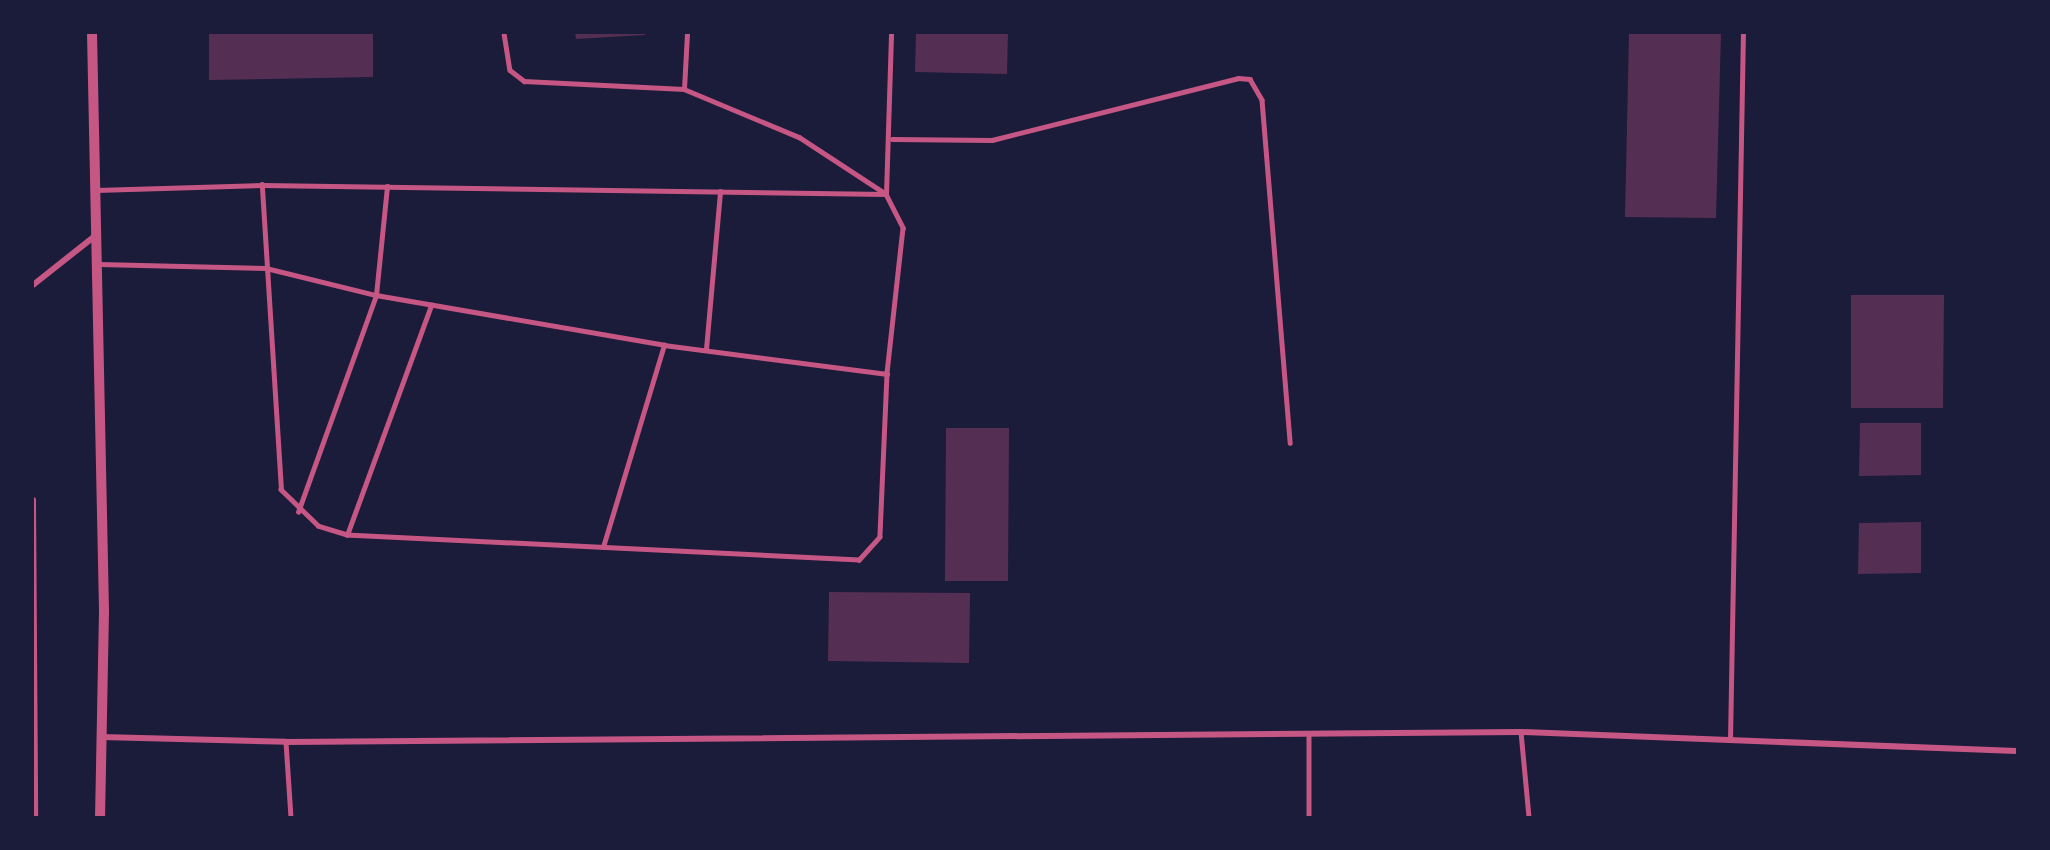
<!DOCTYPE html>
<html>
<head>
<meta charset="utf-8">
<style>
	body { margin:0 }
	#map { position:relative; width:2050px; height:850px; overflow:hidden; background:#1b1b3a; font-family:Manrope,sans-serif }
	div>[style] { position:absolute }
	.building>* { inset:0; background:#542f53 }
	.service>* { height:4.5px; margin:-2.25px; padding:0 2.25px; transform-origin:2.25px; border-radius:2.25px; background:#c65784 }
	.minor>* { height:6px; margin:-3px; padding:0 3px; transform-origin:3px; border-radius:3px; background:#c65784 }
	.tertiary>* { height:10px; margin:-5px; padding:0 5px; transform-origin:5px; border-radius:5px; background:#c65784 }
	span { translate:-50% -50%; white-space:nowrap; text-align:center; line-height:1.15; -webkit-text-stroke:6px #1b1b3a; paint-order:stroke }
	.frame { position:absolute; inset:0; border:34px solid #1b1b3a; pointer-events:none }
</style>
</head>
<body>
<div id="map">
	<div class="building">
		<i style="clip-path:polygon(209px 33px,373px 33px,373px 77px,209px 80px)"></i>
		<i style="clip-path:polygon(575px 33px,645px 33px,645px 35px,576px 39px)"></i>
		<i style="clip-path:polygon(916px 33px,1008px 33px,1007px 74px,915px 72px)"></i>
		<i style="clip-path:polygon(1629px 33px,1721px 33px,1716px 218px,1625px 217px)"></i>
		<i style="clip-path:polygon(1851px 295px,1944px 295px,1943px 408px,1851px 408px)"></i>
		<i style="clip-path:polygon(1860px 423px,1921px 423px,1921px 475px,1859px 476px)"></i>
		<i style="clip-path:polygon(946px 428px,1009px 428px,1008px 581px,945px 581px)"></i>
		<i style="clip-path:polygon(1921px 522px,1921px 573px,1858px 574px,1859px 523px)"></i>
		<i style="clip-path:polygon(829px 592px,970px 593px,969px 663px,828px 661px)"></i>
	</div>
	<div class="service">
		<i style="left:504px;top:33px;width:37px;rotate:81deg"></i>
		<i style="left:510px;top:70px;width:18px;rotate:38deg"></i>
		<i style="left:524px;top:81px;width:160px;rotate:2.9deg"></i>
		<i style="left:684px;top:89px;width:125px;rotate:22.7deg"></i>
		<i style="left:799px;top:137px;width:104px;rotate:33.2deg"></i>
		<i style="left:886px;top:194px;width:161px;rotate:-88.2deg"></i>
		<i style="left:684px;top:89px;width:56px;rotate:-86.9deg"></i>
		<i style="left:892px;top:139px;width:100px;rotate:0.6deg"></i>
		<i style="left:992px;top:140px;width:254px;rotate:-14.1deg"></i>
		<i style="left:1238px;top:78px;width:12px;rotate:5deg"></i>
		<i style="left:1250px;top:79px;width:24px;rotate:60deg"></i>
		<i style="left:1262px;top:100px;width:344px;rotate:85.3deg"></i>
		<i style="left:96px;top:190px;width:166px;rotate:-1.7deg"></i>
		<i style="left:262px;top:185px;width:624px;rotate:0.83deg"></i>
		<i style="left:886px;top:194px;width:38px;rotate:63deg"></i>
		<i style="left:903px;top:228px;width:147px;rotate:96.3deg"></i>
		<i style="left:887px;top:374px;width:163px;rotate:92.5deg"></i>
		<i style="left:880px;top:537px;width:31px;rotate:132deg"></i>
		<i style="left:859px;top:560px;width:513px;rotate:-177.2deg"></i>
		<i style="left:347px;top:535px;width:30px;rotate:-163deg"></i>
		<i style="left:318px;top:526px;width:52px;rotate:-135.8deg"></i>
		<i style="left:281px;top:490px;width:306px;rotate:-93.6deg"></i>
		<i style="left:99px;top:264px;width:167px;rotate:1.4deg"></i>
		<i style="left:266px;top:268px;width:113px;rotate:13.8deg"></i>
		<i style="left:376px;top:295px;width:292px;rotate:9.8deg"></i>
		<i style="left:664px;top:345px;width:225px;rotate:7.4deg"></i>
		<i style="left:706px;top:349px;width:158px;rotate:-84.9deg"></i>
		<i style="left:298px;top:512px;width:231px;rotate:-70.2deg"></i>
		<i style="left:376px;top:295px;width:109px;rotate:-84.2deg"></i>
		<i style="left:347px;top:535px;width:245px;rotate:-69.9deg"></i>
		<i style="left:603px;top:547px;width:211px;rotate:-73.2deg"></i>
		<i style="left:1521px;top:732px;width:85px;rotate:84.6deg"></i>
		<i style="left:1309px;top:735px;width:82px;rotate:90deg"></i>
		<i style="left:1730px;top:740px;width:707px;rotate:-88.95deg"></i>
		<i style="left:286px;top:742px;width:75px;rotate:86.2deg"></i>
	</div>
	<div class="minor">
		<i style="left:33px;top:285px;width:80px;rotate:-38.4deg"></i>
		<i style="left:33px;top:500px;width:317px;rotate:89.6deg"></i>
		<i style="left:101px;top:737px;width:185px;rotate:1.5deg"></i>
		<i style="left:286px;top:742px;width:1235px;rotate:-0.46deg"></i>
		<i style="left:1521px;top:732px;width:496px;rotate:2.2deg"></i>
	</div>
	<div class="tertiary">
		<i style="left:92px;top:33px;width:578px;rotate:88.81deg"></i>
		<i style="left:104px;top:611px;width:206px;rotate:91.1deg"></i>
	</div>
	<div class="frame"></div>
</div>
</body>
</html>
